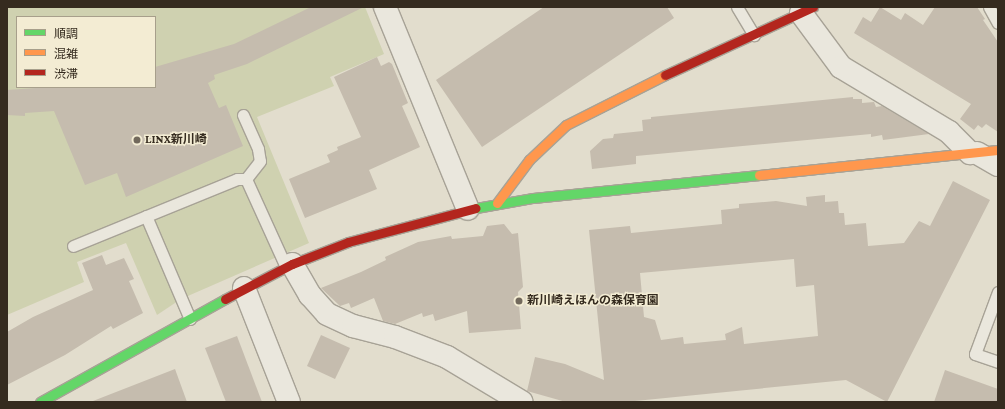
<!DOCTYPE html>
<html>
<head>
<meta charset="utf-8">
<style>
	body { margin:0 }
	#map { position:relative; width:1005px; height:409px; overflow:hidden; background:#e2ddcd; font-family:"Crimson Pro","Noto Sans JP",serif }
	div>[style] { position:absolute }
	.green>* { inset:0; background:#cfd1b0 }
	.building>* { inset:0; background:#c5bcae }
	.roads { filter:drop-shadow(1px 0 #a7a296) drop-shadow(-1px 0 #a7a296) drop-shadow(0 1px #a7a296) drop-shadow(0 -1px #a7a296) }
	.lane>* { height:11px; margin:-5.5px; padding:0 5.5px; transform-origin:5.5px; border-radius:5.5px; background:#eae7dd }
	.street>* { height:22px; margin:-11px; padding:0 11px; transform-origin:11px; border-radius:11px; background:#eae7dd }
	.fast>* { height:9px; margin:-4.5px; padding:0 4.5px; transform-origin:4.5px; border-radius:4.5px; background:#63d668 }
	.slow>* { height:9px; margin:-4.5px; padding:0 4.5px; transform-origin:4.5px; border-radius:4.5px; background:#ff974d }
	.jam>* { height:9px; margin:-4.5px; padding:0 4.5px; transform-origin:4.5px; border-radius:4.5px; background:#b3261e }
	.dots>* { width:11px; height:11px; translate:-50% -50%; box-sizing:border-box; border:2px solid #f3ecd3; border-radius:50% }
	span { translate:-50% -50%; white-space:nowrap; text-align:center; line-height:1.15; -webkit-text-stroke:3px #f3ecd3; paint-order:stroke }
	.poi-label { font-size:12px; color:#352b1f; font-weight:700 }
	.left { translate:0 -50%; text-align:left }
	.frame { position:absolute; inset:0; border:8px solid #352b1f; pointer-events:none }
	.legend { position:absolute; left:16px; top:16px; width:140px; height:72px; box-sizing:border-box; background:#f3ecd3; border:1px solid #a79f8b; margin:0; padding:5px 7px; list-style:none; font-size:12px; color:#352b1f }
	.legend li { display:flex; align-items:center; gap:8px; height:20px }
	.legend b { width:20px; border:1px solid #a79f8b }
</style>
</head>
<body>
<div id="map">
	<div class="green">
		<i style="clip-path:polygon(evenodd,7px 7px,365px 7px,384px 54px,330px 77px,334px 86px,257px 117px,309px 243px,181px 299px,157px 315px,126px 243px,77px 262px,84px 282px,7px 315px,7px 7px,17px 17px,155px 17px,155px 87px,17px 87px,17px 17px)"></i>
	</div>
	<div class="building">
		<i style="clip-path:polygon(311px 7px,364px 7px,247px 64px,214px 75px,215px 79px,208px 83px,219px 108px,226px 105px,243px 146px,126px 197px,117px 173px,85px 185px,54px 111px,25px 113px,25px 116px,7px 115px,7px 90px,50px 87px,155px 87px,155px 67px,234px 44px)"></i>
		<i style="clip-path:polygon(544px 7px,667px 7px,674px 18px,482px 147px,436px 80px)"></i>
		<i style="clip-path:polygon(880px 7px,901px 20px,905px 13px,923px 25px,935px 7px,977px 7px,985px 19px,983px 20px,998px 42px,998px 132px,986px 124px,982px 128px,978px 125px,974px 130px,960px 119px,971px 104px,854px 33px,863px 17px,871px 22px)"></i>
		<i style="clip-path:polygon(377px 57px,381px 66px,389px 62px,392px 64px,408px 103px,402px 106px,420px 147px,369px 170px,377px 189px,305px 218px,289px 179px,330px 162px,327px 155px,338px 150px,337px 147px,361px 137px,334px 77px)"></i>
		<i style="clip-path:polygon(853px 97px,853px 99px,862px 99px,862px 103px,874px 102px,876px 107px,882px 106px,929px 134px,883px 140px,882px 135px,871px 137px,871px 134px,636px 156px,636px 164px,592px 169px,590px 151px,603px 139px,613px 138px,614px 134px,643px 131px,642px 120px,651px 119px,651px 117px)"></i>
		<i style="clip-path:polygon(evenodd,953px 181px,990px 200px,887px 402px,846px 380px,625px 402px,566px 402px,527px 391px,535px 357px,565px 364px,604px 380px,589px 230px,630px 226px,631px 233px,722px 224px,721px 210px,739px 208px,739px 204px,776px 201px,807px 206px,806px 197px,825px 195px,825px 202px,838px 201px,839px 213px,844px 213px,845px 225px,866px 223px,868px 246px,904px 243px,919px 221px,930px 226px,953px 181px,794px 259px,796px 287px,814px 285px,818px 336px,744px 344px,742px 327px,725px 334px,726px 340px,684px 344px,683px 337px,661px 340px,655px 320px,644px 317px,640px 273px,794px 259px)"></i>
		<i style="clip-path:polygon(504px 224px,512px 234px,518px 233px,523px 287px,518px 292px,521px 329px,469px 333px,467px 311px,435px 321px,433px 314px,423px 317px,422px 313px,395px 324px,383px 321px,374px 298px,351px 308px,349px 303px,340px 306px,321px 288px,361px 272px,386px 260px,385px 257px,418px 242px,451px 236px,452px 239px,483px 236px,487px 226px)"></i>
		<i style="clip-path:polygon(102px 255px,106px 265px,124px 258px,134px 279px,129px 281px,143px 313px,113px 329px,111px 326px,65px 355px,7px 385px,7px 332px,33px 317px,93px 290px,82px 263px)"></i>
		<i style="clip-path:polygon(321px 335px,350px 348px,335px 379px,307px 366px)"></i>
		<i style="clip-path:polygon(237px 336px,262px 402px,226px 402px,205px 348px)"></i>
		<i style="clip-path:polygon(175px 369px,187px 402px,93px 402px,93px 401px)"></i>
		<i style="clip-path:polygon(945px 370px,998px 389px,998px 402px,934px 402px)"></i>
	</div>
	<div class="roads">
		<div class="lane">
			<i style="left:737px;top:7px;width:33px;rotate:59deg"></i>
			<i style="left:989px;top:7px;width:18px;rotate:61deg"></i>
			<i style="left:243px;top:115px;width:37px;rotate:66deg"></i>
			<i style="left:258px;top:149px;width:12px;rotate:81deg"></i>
			<i style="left:260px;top:161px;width:23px;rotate:128deg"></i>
			<i style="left:146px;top:216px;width:112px;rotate:66.9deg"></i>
			<i style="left:73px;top:246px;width:177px;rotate:-22.2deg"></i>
			<i style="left:237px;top:179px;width:9px"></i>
			<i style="left:246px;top:179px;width:97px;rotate:65.6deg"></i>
			<i style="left:998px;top:292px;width:66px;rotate:110.4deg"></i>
			<i style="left:975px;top:354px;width:24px;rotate:19deg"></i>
		</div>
		<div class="street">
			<i style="left:385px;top:7px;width:218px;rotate:67.7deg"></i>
			<i style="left:801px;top:13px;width:67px;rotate:53.5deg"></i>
			<i style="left:841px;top:67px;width:126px;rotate:31deg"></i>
			<i style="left:949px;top:132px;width:30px;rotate:45deg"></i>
			<i style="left:977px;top:153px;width:24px;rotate:30deg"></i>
			<i style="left:292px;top:264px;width:36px;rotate:60deg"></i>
			<i style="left:310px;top:295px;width:25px;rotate:48deg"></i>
			<i style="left:327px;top:314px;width:29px;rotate:25deg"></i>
			<i style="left:353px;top:326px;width:43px;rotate:14.7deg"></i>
			<i style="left:395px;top:337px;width:56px;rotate:21deg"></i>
			<i style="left:447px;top:357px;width:87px;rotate:31deg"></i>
			<i style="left:244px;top:288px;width:123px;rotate:68.5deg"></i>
		</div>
		<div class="fast">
			<i style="left:476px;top:208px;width:58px;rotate:-10deg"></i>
			<i style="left:533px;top:198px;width:227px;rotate:-5.8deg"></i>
			<i style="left:40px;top:402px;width:212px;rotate:-29.1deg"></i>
		</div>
		<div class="slow">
			<i style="left:759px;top:175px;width:240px;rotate:-6deg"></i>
			<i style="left:497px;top:203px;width:54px;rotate:-53.3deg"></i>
			<i style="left:529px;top:160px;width:51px;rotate:-43.4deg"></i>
			<i style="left:566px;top:125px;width:111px;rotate:-26.8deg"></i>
		</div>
		<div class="jam">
			<i style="left:665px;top:75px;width:163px;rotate:-24.7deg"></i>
			<i style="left:225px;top:299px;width:76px;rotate:-27.6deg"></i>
			<i style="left:292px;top:264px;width:60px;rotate:-21.4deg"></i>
			<i style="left:348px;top:242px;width:132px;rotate:-14.9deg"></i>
		</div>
	</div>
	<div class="dots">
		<i style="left:137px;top:140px;background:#72695c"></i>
		<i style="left:519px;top:301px;background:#72695c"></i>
	</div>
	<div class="poi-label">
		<span class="left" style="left:145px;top:140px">LINX新川崎</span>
		<span class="left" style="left:527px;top:301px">新川崎えほんの森保育園</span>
	</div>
	<div class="frame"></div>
	<ul class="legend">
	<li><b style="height:5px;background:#63d668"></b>順調</li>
	<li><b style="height:5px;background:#ff974d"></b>混雑</li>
	<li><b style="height:5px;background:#b3261e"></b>渋滞</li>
	</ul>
</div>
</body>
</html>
